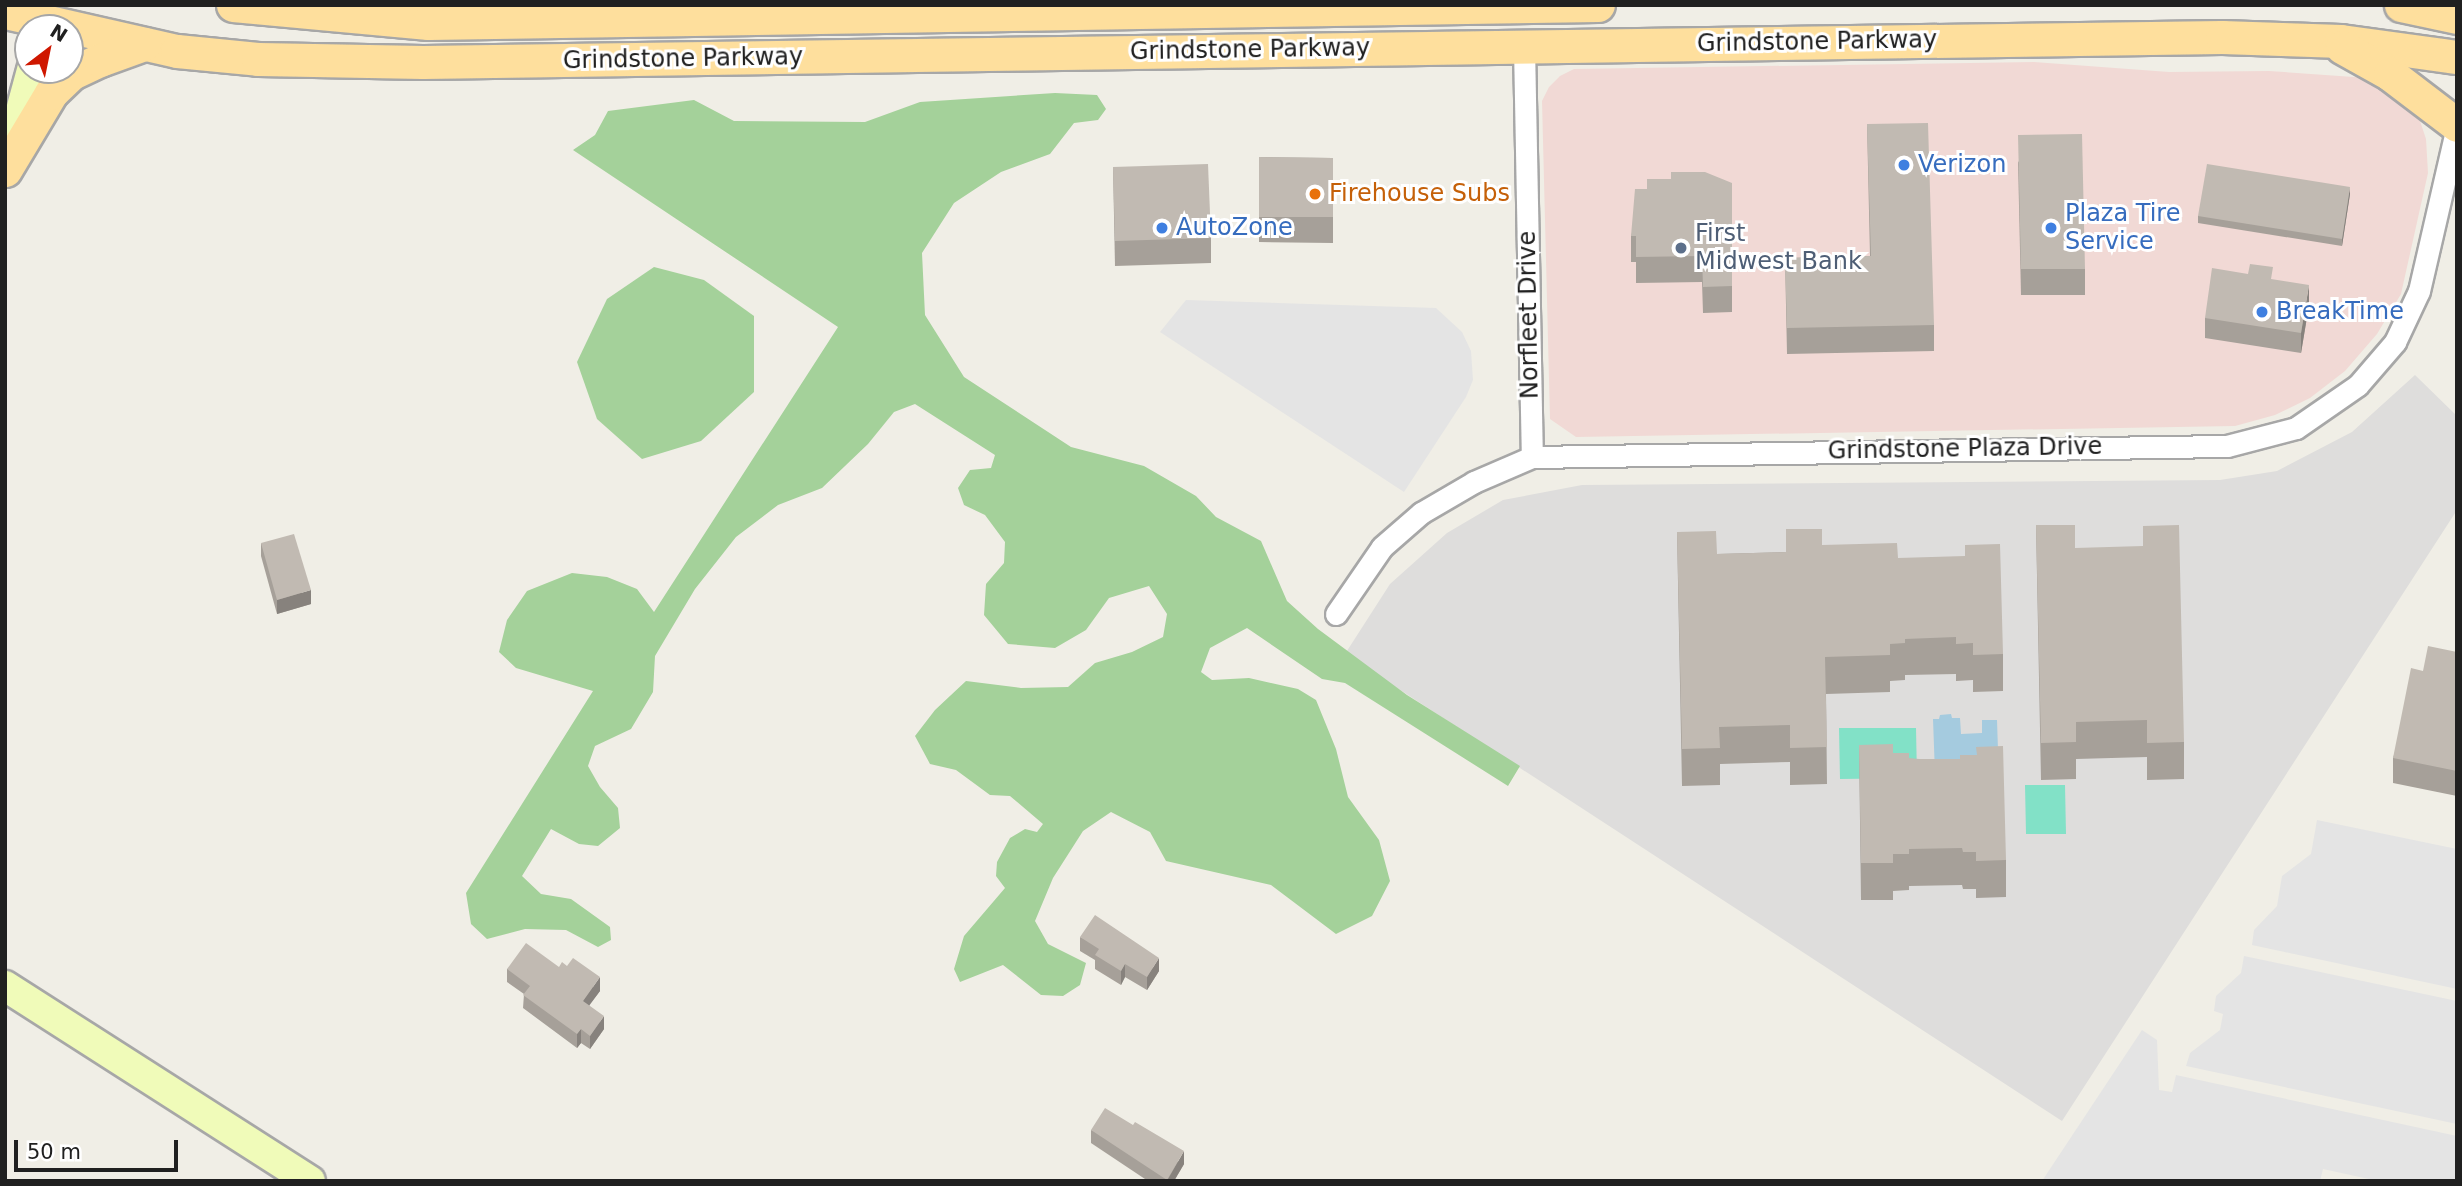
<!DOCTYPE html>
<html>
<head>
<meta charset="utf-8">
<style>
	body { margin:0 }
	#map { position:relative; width:2462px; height:1186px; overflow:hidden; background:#f0eee6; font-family:"DejaVu Sans",sans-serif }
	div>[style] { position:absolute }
	.residential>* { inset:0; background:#dedddc }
	.commercial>* { inset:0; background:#f1d9d5 }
	.forest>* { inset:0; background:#a4d19a }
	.pitch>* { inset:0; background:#82e1c7 }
	.parking>* { inset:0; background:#e4e4e4 }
	.water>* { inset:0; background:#a5cbdf }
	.roads { filter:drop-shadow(2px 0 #a7a7a7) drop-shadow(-2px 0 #a7a7a7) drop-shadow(0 2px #a7a7a7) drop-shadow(0 -2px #a7a7a7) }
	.street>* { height:21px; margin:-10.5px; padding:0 10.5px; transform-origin:10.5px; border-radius:10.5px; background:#fff }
	.secondary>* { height:30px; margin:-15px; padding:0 15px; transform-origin:15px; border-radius:15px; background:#f0fbb9 }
	.primary>* { height:33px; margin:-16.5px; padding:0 16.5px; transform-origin:16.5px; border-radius:16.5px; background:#fedf9d }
	.wall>* { inset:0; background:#a6a099 }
	.shaded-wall>* { inset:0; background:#87827d }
	.building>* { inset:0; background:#c1bab2 }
	.dots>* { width:19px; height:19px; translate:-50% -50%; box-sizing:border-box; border:4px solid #fff; border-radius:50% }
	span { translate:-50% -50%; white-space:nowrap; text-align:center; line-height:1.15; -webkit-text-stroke:6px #fff; paint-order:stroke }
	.street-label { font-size:24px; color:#202020 }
	.shop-label { font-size:24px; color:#366cbe }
	.left { translate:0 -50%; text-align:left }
	.food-label { font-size:24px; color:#c56008 }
	.service-label { font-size:24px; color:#4e5e75 }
	.frame { position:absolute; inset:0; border:7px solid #202020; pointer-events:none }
	.north { position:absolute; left:14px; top:14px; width:70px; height:70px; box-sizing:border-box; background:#fff; border:2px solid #a6a6a6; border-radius:50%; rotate:32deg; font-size:19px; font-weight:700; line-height:28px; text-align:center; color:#202020 }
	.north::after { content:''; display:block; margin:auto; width:24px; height:32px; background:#cf1700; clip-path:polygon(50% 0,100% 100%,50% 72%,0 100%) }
	.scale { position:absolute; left:14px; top:1140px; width:164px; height:32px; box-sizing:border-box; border:4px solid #202020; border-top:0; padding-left:9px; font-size:21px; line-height:24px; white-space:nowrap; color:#202020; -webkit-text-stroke:5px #fff; paint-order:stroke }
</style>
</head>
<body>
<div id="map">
	<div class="residential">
		<i style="clip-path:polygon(2415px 375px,2457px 416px,2457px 510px,2062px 1121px,1345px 654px,1390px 584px,1447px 533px,1503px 500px,1582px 485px,2220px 480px,2277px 471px,2352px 432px)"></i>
	</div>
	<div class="commercial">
		<i style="clip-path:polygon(2034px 62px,2169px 72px,2269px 71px,2368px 78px,2409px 105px,2419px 118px,2426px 139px,2428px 173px,2401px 294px,2377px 334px,2345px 371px,2310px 398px,2275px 415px,2235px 426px,1576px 437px,1550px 419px,1542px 101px,1549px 87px,1560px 76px,1574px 69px)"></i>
	</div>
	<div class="forest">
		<i style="clip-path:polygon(1055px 93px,1097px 95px,1106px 109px,1098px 120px,1074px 123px,1050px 154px,1001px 172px,954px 203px,922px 253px,925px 315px,964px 377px,1071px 447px,1144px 466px,1196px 496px,1216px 517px,1261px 541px,1287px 601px,1318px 629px,1407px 695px,1520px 766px,1508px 786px,1345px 683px,1322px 679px,1247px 628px,1210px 648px,1201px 672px,1212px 680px,1249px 678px,1298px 689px,1316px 700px,1336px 749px,1348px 797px,1379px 840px,1390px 881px,1372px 916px,1336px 934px,1271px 885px,1166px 861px,1150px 832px,1111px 812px,1083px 831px,1053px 878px,1035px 921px,1048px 944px,1086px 963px,1080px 985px,1063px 996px,1041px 995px,1003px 965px,960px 982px,954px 969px,964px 936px,1005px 888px,996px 876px,997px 862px,1010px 838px,1025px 829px,1037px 832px,1043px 824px,1010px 796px,990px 795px,956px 770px,930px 764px,915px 736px,935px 710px,966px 681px,1021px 688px,1068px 687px,1095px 663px,1132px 652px,1163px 637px,1167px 614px,1149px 586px,1109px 598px,1086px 630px,1055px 648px,1008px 644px,984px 615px,986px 584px,1004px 563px,1005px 542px,985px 515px,964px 505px,958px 488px,970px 470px,991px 468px,995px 455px,915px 404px,894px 412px,868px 444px,822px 488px,778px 505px,736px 537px,695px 589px,655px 656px,653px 692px,631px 729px,595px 746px,588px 766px,600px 787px,618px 808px,620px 828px,598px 846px,579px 844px,551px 829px,522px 876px,541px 894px,571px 899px,610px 927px,611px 940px,598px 947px,566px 930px,525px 929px,487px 939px,471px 924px,466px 893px,593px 691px,516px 668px,499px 652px,507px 620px,527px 591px,572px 573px,607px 577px,637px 589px,654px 612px,838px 327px,573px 150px,595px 135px,608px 111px,694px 100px,734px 121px,865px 122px,920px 102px)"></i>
		<i style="clip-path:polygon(654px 267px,704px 280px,754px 316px,754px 392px,701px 441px,642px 459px,597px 419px,577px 362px,607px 299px)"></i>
	</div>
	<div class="pitch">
		<i style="clip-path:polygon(1839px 728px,1916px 728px,1917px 778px,1840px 779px)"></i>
		<i style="clip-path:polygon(2025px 785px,2065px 785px,2066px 834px,2026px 834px)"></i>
	</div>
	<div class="parking">
		<i style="clip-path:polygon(1186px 300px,1436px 308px,1462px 332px,1471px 351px,1473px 380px,1466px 397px,1404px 492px,1160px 332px)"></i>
		<i style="clip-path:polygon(2317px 820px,2457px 849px,2457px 989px,2252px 945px,2254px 930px,2277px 906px,2282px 876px,2311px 854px)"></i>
		<i style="clip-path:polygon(2244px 956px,2457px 1001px,2457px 1124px,2186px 1066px,2190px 1053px,2220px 1030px,2223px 1014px,2214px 1011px,2216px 996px,2241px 973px)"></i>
		<i style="clip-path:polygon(2142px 1030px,2157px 1040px,2159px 1090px,2172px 1092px,2176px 1075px,2457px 1136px,2457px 1181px,2378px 1181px,2323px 1169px,2320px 1181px,2042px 1181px)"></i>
	</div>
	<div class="water">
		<i style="clip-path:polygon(1951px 714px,1952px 718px,1960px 718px,1961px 734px,1982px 733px,1982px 720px,1997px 720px,1998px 750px,1935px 774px,1933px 719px,1939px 719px,1940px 715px)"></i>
	</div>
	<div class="roads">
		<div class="street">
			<i style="left:1524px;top:46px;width:411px;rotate:88.9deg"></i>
			<i style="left:1336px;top:614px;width:81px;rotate:-55.5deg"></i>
			<i style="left:1382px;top:547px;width:52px;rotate:-41.1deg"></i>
			<i style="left:1421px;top:513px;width:61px;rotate:-30.3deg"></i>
			<i style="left:1474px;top:482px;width:63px;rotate:-23.3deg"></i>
			<i style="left:1532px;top:457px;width:695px;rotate:-0.91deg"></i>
			<i style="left:2227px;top:446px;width:71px;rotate:-14.6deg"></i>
			<i style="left:2296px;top:428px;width:75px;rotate:-34.7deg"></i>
			<i style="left:2358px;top:385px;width:57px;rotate:-49.3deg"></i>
			<i style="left:2395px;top:342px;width:56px;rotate:-64.8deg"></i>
			<i style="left:2419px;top:291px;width:168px;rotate:-77deg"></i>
		</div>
		<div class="secondary">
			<i style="left:10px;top:151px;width:84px;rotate:-74.8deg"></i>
			<i style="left:5px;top:986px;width:362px;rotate:32.6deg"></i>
		</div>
		<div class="primary">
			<i style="left:233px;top:5px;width:196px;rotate:5.3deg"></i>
			<i style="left:428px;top:23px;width:1170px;rotate:-0.88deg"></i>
			<i style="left:2401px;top:5px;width:57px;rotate:12.1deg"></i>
			<i style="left:5px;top:12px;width:176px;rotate:12.8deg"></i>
			<i style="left:177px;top:51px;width:81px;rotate:5.6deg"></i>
			<i style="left:258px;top:59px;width:165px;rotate:1deg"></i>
			<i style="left:423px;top:62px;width:1799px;rotate:-0.8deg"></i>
			<i style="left:2222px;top:37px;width:119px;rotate:1.9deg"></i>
			<i style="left:2341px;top:41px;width:117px;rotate:7.9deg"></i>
			<i style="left:2342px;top:47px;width:55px;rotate:29.4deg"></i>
			<i style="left:2390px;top:74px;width:84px;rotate:37.3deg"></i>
			<i style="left:5px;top:170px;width:90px;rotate:-59.1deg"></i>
			<i style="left:51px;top:93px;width:29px;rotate:-44deg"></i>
			<i style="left:72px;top:73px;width:31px;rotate:-25deg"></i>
			<i style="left:100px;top:60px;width:47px;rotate:-20deg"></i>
		</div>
	</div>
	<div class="wall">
		<i style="clip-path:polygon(1867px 124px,1934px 325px,1934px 351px,1787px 354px,1785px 258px,1870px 256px)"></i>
		<i style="clip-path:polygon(1259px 157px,1333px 158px,1333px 243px,1259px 242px)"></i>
		<i style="clip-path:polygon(2018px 161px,2085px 269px,2085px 295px,2021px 295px)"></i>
		<i style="clip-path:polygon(1113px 167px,1211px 238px,1211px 263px,1115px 266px)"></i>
		<i style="clip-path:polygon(1732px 183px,1732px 312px,1703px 313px,1702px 282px,1636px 283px,1636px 262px,1631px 262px,1631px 236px,1647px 189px)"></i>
		<i style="clip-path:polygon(2350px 194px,2342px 246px,2198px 223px,2198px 216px)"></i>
		<i style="clip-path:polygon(2273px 280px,2309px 305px,2301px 353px,2205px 338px,2205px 318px)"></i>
		<i style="clip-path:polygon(2036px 525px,2075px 548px,2184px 742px,2184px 779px,2147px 780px,2147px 757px,2076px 759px,2076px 779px,2041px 780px)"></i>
		<i style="clip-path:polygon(1677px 532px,1717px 554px,1786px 552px,1822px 545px,1898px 558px,2003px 654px,2003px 691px,1973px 692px,1973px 680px,1956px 681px,1956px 674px,1905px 675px,1905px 680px,1890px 681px,1890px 692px,1826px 694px,1827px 784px,1790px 785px,1790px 762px,1720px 764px,1720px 785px,1682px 786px)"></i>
		<i style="clip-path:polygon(261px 543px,311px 604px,277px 614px,261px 556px)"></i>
		<i style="clip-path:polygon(2457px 652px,2457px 796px,2393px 783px,2393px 758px,2423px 671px)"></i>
		<i style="clip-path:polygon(1859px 745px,1909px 758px,2006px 860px,2006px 897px,1976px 898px,1976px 889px,1963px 889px,1962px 885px,1909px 886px,1909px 890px,1893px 891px,1893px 900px,1861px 900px)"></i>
		<i style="clip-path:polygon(1080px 937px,1159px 971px,1147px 990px,1125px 977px,1121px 985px,1095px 969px,1095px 960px,1080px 951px)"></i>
		<i style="clip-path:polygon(559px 967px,600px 991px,589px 1005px,604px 1029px,590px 1049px,581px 1043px,577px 1048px,523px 1008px,524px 994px,507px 982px,507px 969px)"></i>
		<i style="clip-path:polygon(1091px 1130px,1184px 1164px,1174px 1181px,1148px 1181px,1091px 1143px)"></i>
	</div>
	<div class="shaded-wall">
		<i style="clip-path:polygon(2350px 187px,2350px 194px,2342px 246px,2342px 239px)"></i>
		<i style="clip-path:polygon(2309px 285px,2309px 305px,2301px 353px,2301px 333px)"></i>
		<i style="clip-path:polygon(311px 590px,311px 604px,277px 614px,277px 600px)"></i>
		<i style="clip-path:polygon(1159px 958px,1159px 971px,1147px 990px,1147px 977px)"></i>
		<i style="clip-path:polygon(1125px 964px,1125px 977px,1121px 985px,1121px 971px)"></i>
		<i style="clip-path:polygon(600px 977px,600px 991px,583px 1014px,583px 1001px)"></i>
		<i style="clip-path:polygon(604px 1016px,604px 1029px,590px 1049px,590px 1036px)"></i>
		<i style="clip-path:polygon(581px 1029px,581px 1043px,577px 1048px,577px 1034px)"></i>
		<i style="clip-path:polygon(1184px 1151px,1184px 1164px,1174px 1181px,1167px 1181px)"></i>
	</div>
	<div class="building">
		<i style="clip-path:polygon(1928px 123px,1934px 325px,1787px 328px,1785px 258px,1871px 256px,1867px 124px)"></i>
		<i style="clip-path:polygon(2082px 134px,2085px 269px,2021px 269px,2018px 135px)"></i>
		<i style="clip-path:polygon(1259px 157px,1333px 158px,1333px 217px,1259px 217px)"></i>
		<i style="clip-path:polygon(1208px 164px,1211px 238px,1115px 241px,1113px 167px)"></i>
		<i style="clip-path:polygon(2207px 164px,2350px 187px,2342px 239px,2198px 216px)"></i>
		<i style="clip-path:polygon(1671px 172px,1705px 172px,1732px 183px,1732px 286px,1703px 287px,1702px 256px,1636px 257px,1636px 236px,1631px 236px,1635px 189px,1647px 189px,1647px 179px,1671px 179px)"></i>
		<i style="clip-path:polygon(2250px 264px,2273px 267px,2271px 279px,2309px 285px,2301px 333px,2205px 318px,2212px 268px,2248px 274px)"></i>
		<i style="clip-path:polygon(2036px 525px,2075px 525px,2075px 548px,2143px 546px,2143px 526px,2179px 525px,2184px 742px,2147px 743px,2147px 720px,2076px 722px,2076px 742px,2041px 743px)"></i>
		<i style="clip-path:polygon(1786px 529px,1822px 529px,1822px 545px,1897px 543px,1898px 558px,1965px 556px,1965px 545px,2000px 544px,2003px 654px,1973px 655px,1973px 643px,1956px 644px,1956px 637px,1905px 639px,1905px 643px,1890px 644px,1890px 655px,1825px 657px,1827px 747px,1790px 748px,1790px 725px,1719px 727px,1720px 748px,1682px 749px,1677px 532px,1716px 531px,1717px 554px,1786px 552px)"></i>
		<i style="clip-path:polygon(294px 534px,311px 590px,277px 600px,261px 543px)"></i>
		<i style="clip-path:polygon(2428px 646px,2457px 652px,2457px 771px,2393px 758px,2411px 668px,2423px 671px)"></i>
		<i style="clip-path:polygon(1893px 744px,1893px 753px,1909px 753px,1909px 758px,1919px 759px,1960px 759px,1960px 755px,1977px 755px,1976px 747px,2003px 746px,2006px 860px,1976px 861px,1976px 852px,1963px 852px,1962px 848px,1909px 849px,1909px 854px,1893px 854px,1893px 863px,1861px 863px,1859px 745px)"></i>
		<i style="clip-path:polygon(1095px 915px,1159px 958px,1147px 977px,1125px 964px,1121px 971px,1095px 955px,1099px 949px,1080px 937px)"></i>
		<i style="clip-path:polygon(526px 943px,559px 967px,562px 962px,567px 966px,573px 958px,600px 977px,583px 1001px,604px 1016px,590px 1036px,581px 1029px,577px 1034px,523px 995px,530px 986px,507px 969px)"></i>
		<i style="clip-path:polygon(1105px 1108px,1133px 1125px,1135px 1122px,1184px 1151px,1167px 1180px,1091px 1130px)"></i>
	</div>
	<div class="dots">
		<i style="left:1904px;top:165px;background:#3f7fe0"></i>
		<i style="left:1315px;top:194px;background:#e8710a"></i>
		<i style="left:1162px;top:228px;background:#3f7fe0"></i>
		<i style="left:2051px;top:228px;background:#3f7fe0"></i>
		<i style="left:1681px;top:248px;background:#5c6f8a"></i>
		<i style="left:2262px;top:312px;background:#3f7fe0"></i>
	</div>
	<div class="street-label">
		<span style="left:1817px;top:42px;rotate:-1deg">Grindstone Parkway</span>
		<span style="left:1250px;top:50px;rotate:-1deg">Grindstone Parkway</span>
		<span style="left:683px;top:59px;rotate:-1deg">Grindstone Parkway</span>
		<span style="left:1529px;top:315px;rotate:-91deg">Norfleet Drive</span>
		<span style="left:1965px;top:449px;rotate:-1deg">Grindstone Plaza Drive</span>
	</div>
	<div class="shop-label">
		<span class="left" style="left:1918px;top:165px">Verizon</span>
		<span class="left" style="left:2065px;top:228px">Plaza Tire<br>Service</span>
		<span class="left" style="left:1176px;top:228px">AutoZone</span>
		<span class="left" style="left:2276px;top:312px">BreakTime</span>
	</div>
	<div class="food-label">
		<span class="left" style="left:1329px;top:194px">Firehouse Subs</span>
	</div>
	<div class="service-label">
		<span class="left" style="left:1695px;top:248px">First<br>Midwest Bank</span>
	</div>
	<div class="frame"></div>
	<div class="north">N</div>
	<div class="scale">50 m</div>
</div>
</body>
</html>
